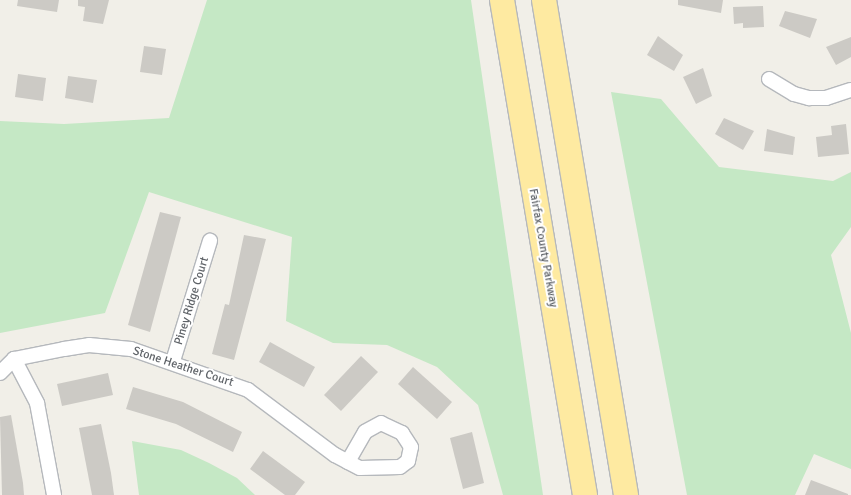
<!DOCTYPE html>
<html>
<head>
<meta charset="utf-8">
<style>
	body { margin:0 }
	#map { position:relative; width:851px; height:495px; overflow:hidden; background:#f1efe8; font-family:Signika,sans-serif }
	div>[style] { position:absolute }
	.green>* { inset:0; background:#c5e8c5 }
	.building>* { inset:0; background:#cccac5 }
	.roads { filter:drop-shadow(1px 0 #b5b8bc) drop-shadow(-1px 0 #b5b8bc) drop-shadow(0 1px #b5b8bc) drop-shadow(0 -1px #b5b8bc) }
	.minor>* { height:14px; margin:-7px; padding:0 7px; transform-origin:7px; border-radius:7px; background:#fff }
	.trunk>* { height:24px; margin:-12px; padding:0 12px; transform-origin:12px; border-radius:12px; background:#feeaa1 }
	span { translate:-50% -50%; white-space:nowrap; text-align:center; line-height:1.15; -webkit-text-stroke:4px #fff; paint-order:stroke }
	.street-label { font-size:12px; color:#5f6368 }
</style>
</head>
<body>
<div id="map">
	<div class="green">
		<i style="clip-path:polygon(207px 0,471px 0,543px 495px,503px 495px,478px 405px,437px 367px,387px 345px,333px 343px,286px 321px,292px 237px,149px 192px,105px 313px,0 333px,0 121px,64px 124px,169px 118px)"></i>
		<i style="clip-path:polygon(611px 92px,661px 99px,719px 167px,833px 181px,851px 172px,851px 227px,831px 255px,851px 333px,851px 469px,814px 454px,795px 495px,687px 495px)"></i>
		<i style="clip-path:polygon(132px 441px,181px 450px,209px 463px,237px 478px,255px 495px,139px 495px)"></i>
	</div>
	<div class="building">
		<i style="clip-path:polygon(18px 0,59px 0,57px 12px,17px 6px)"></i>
		<i style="clip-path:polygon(78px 0,109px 0,103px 24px,83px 21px,85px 7px,78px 6px)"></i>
		<i style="clip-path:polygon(678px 0,723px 0,721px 13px,678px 5px)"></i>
		<i style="clip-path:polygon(763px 6px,764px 27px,743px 28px,743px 23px,734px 24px,733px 7px)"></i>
		<i style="clip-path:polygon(785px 11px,817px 19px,810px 38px,779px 26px)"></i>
		<i style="clip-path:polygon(658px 36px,683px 55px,674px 71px,647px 55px)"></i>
		<i style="clip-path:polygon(851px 37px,851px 57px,836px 65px,826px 47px)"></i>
		<i style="clip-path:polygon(144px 46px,166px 49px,162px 75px,140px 72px)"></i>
		<i style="clip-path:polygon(703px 68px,712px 96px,696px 104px,683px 77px)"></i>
		<i style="clip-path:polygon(18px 74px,46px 78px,43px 101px,15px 97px)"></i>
		<i style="clip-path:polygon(68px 76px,97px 80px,93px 103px,65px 98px)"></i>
		<i style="clip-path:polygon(724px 118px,754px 131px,743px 150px,715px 134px)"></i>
		<i style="clip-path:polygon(846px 124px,849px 154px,818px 157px,816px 137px,832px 135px,831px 126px)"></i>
		<i style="clip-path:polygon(767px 129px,795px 137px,793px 155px,764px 151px)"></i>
		<i style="clip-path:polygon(160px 212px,181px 217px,150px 332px,128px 325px)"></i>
		<i style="clip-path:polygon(244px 235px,266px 239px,234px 360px,212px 354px,225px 304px,229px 305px)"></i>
		<i style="clip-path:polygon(270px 342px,315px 367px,304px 387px,259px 362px)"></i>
		<i style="clip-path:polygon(361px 356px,378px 372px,341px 411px,324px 395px)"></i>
		<i style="clip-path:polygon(413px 367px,452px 402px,437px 419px,398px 384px)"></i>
		<i style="clip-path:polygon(108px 373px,113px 395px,62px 406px,57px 384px)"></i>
		<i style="clip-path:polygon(133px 387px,183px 402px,242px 432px,233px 452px,176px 424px,126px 409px)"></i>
		<i style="clip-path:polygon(11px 415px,23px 483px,24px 495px,2px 495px,0 417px)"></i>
		<i style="clip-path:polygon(101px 424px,111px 473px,114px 495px,92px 495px,79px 428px)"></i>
		<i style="clip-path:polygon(472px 432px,484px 483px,463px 489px,450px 438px)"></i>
		<i style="clip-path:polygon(263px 451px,305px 482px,295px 495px,285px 495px,250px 469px)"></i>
		<i style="clip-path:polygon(811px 480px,848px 494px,848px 495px,805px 495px)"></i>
	</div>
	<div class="roads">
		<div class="minor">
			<i style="left:769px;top:79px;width:29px;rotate:31deg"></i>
			<i style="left:794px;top:94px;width:16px;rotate:15deg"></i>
			<i style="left:809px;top:98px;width:17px"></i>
			<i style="left:826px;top:98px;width:26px;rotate:-18deg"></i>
			<i style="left:14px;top:359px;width:50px;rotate:62.4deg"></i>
			<i style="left:37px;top:403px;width:94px;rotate:79.5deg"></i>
			<i style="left:173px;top:361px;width:126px;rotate:-72.9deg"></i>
			<i style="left:0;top:373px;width:20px;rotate:-45deg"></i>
			<i style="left:14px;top:359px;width:51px;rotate:-11.3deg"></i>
			<i style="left:64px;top:349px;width:25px;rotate:-9deg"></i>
			<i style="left:89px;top:345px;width:42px;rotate:5.4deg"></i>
			<i style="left:131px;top:349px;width:124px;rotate:19.3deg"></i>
			<i style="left:248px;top:390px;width:109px;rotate:36.8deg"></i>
			<i style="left:335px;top:455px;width:15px;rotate:28deg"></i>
			<i style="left:348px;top:462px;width:13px;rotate:27deg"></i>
			<i style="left:360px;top:468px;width:40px;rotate:-1.4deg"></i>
			<i style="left:400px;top:467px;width:10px;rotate:-37deg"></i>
			<i style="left:408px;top:461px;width:14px;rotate:-78deg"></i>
			<i style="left:411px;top:447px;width:17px;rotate:-123deg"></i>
			<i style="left:402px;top:433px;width:23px;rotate:-155deg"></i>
			<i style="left:381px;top:423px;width:18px;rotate:151deg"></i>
			<i style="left:365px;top:432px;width:34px;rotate:120deg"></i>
		</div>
		<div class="trunk">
			<i style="left:502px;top:0;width:502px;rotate:80.48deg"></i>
			<i style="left:544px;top:0;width:502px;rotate:80.59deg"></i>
		</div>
	</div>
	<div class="street-label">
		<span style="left:543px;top:248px;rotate:80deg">Fairfax County Parkway</span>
		<span style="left:192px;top:301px;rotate:-73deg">Piney Ridge Court</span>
		<span style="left:183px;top:367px;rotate:18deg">Stone Heather Court</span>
	</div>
</div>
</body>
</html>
